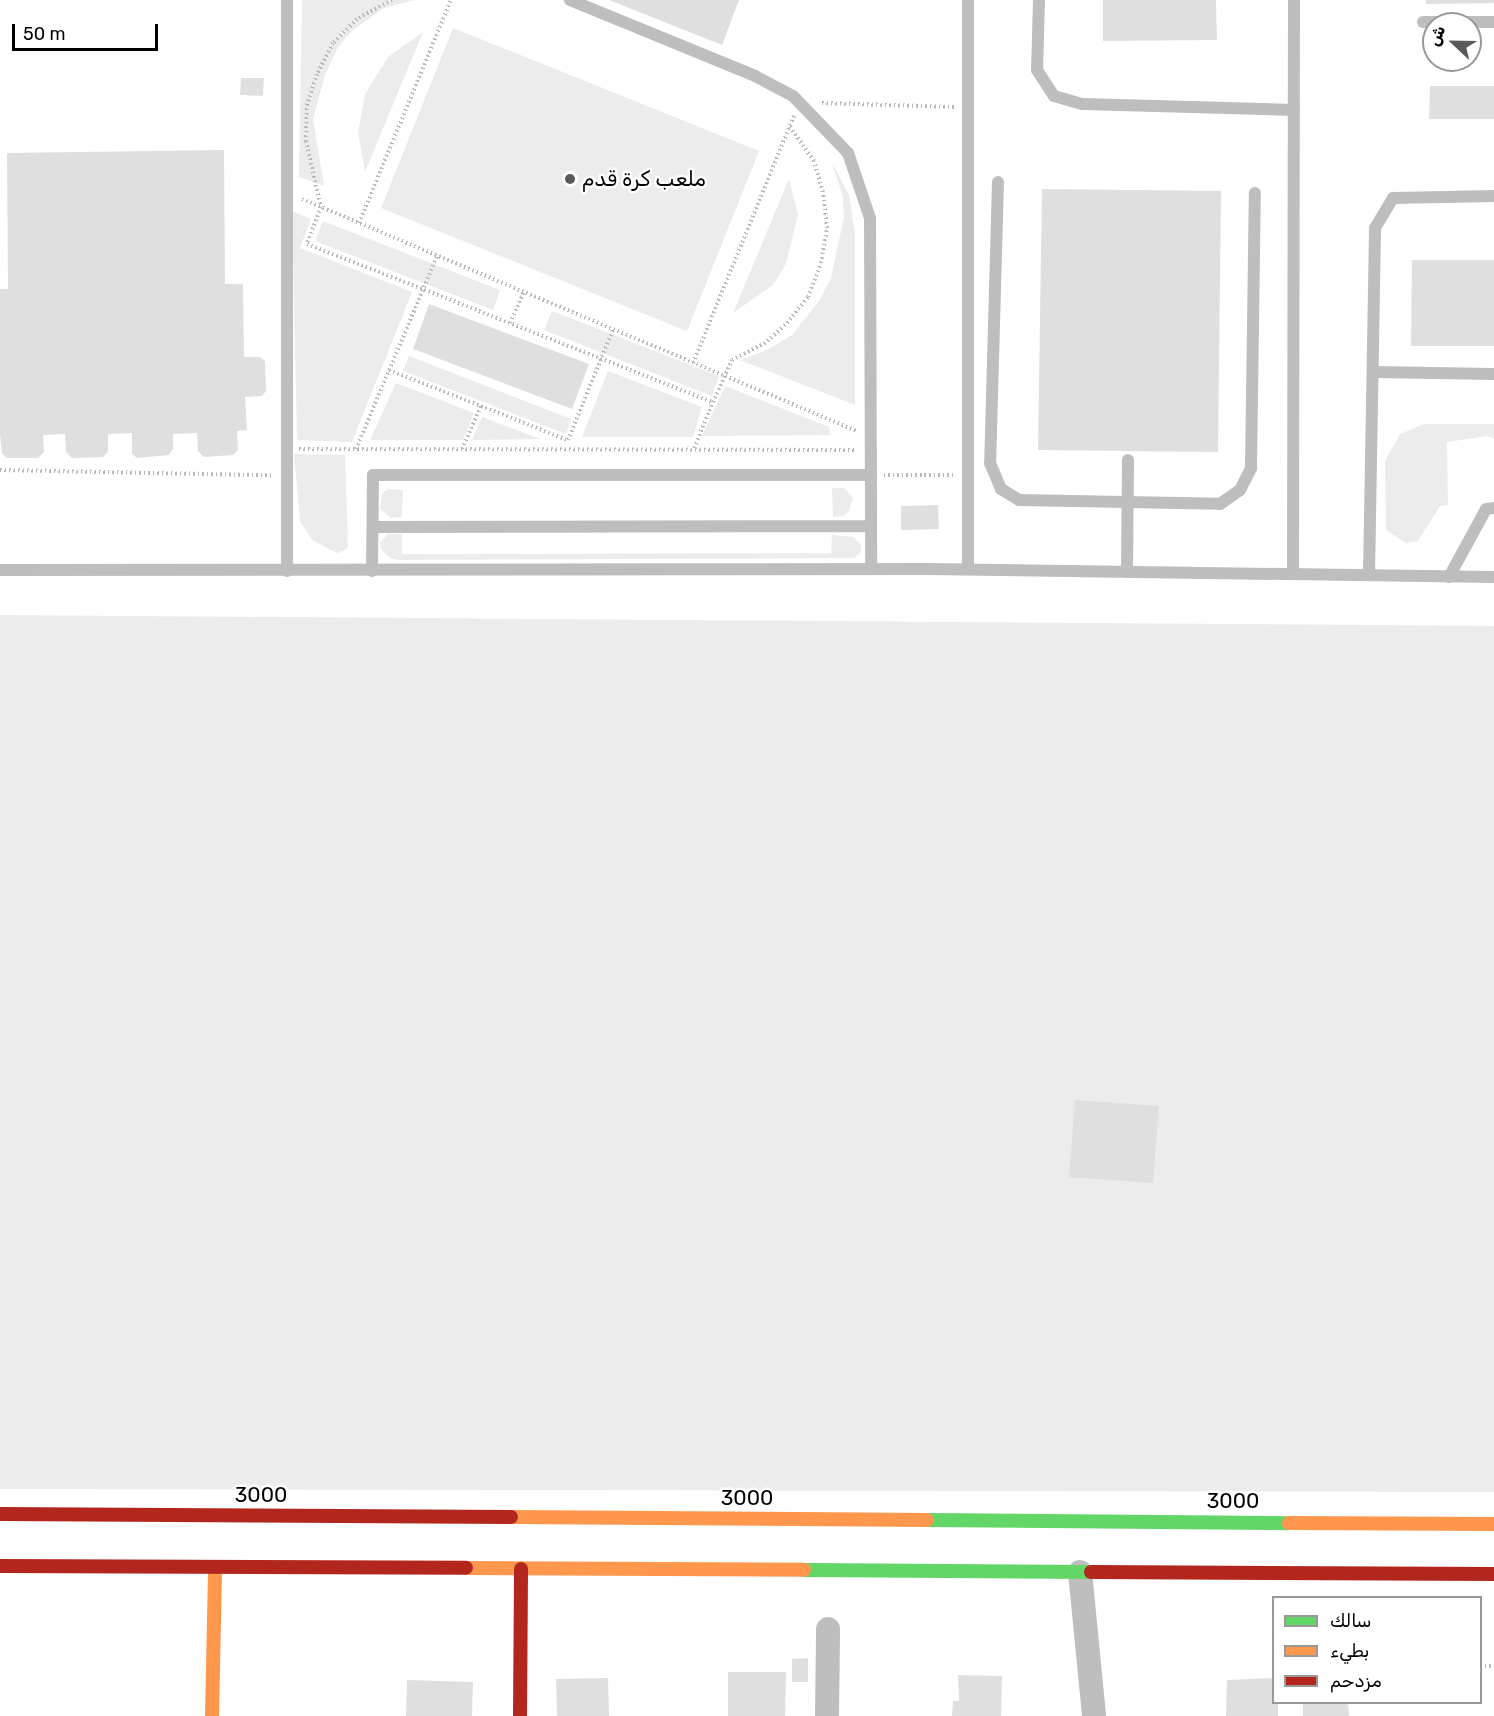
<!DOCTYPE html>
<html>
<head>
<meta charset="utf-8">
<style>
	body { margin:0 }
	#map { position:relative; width:1494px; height:1716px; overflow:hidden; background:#fff; font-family:Rubik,Vazirmatn,sans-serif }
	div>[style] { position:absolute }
	.green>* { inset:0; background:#ececec }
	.building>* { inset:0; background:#dfdfdf }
	.path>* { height:4px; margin-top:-2px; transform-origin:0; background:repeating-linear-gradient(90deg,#b9b9b9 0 1.5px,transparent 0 4.5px) }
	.lane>* { height:12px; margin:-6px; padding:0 6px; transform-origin:6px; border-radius:6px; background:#bebebe }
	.street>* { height:24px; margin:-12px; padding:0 12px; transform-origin:12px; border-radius:12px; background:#bebebe }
	.fast>* { height:14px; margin:-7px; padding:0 7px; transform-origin:7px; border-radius:7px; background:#63d668 }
	.slow>* { height:14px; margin:-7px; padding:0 7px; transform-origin:7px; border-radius:7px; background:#ff974d }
	.jam>* { height:14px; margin:-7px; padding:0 7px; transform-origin:7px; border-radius:7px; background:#b3261e }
	.dots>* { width:16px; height:16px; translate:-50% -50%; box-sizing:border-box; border:3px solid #fff; border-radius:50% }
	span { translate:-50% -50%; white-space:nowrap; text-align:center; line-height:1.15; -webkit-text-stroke:5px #fff; paint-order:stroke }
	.poi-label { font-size:21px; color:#000 }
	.left { translate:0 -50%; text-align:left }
	.street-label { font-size:21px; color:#000 }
	.legend { position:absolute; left:1272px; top:1596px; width:210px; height:108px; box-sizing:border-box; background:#fff; border:2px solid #999; margin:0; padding:8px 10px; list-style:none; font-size:18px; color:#000 }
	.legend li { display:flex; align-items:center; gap:12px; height:30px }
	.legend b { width:30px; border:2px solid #999 }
	.north { position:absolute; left:1422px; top:12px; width:60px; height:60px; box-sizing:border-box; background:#fff; border:2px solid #999; border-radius:50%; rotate:292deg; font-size:16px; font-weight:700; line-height:24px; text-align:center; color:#000 }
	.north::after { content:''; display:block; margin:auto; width:21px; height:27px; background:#595959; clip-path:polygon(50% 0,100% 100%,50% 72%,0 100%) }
	.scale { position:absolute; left:12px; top:24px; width:146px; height:27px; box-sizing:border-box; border:3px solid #000; border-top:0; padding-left:8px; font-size:18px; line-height:21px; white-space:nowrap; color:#000; -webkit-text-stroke:4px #fff; paint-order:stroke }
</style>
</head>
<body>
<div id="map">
	<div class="green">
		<i style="clip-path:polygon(302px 0,415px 0,384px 8px,352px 31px,338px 47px,325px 75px,313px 119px,324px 186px,299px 177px)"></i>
		<i style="clip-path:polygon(453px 28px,759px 151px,687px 331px,381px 208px)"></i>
		<i style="clip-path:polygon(423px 32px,365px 172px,358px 133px,365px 94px,388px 57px)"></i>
		<i style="clip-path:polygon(832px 163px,849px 195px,855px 233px,855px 405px,740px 360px,769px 349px,792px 335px,819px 301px,831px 278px,844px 217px,843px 197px)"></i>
		<i style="clip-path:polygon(789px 179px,798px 215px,786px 264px,773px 285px,733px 313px)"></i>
		<i style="clip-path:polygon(292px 211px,311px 219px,300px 248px,412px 292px,352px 442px,297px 440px)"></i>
		<i style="clip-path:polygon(323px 221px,500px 290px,493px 310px,315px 241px)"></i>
		<i style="clip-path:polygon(552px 311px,719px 376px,712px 396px,544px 330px)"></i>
		<i style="clip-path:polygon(409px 356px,571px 419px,566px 434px,403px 371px)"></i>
		<i style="clip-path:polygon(608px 371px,702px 407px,693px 437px,582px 437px)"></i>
		<i style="clip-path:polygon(396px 383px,474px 413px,463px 440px,370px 440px)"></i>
		<i style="clip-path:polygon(725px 386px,829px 427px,830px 435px,702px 436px)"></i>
		<i style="clip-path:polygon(482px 417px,541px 439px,472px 440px)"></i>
		<i style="clip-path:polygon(1424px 424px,1494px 424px,1494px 439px,1487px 436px,1447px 442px,1448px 505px,1440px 506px,1418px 541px,1406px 543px,1386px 530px,1385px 461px,1400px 434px)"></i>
		<i style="clip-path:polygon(294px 454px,345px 455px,348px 547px,343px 551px,337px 553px,312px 540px,300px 521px)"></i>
		<i style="clip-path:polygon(832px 488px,844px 488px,853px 498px,849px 511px,843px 516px,833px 517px)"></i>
		<i style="clip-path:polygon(388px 489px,403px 490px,402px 517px,391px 518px,380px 509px,382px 494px)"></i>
		<i style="clip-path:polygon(388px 534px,402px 534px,402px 554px,831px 553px,832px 535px,853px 537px,861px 545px,860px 553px,854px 558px,398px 560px,390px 558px,381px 549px,380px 543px)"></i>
		<i style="clip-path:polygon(0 615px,1494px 626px,1494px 1492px,0 1489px)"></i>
	</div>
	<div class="building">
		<i style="clip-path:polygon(609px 0,739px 0,722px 45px)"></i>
		<i style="clip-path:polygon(1103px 0,1216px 0,1217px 40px,1103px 41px)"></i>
		<i style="clip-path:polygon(1426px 0,1494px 0,1494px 3px,1426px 4px)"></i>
		<i style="clip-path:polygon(241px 78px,264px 78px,263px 96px,240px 95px)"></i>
		<i style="clip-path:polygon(1430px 86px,1494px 86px,1494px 119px,1429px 119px)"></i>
		<i style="clip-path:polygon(224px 150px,225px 284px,243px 284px,244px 357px,260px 357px,265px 361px,266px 391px,262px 396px,245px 397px,247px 430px,237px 431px,238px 450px,233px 455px,204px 457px,198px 451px,197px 433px,173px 434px,173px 449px,169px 455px,137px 458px,132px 454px,132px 433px,108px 434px,108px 452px,103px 457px,72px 458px,66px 452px,65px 434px,43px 435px,44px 452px,38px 458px,7px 458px,2px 453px,0 434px,0 289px,8px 289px,7px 153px)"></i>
		<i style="clip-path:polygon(1042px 189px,1221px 191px,1218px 452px,1038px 450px)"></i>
		<i style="clip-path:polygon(1412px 260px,1494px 260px,1494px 346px,1411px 346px)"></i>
		<i style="clip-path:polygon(429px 304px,589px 364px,572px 409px,413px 349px)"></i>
		<i style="clip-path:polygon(938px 505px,939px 529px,901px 530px,901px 506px)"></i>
		<i style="clip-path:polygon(1075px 1100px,1159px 1106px,1153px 1183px,1069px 1177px)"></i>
		<i style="clip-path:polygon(808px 1658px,808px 1682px,792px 1682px,792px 1659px)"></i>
		<i style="clip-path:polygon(728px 1672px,786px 1672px,785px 1716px,728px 1716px)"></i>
		<i style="clip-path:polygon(958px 1675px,1002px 1676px,1001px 1716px,952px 1716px,953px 1701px,959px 1701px)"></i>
		<i style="clip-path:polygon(608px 1678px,609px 1716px,557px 1716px,556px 1679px)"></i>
		<i style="clip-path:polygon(1274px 1678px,1274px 1702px,1278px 1702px,1278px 1716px,1226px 1716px,1227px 1680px)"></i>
		<i style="clip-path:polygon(407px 1680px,473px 1682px,472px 1716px,406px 1716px)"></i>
		<i style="clip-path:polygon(1303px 1702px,1348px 1702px,1349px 1716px,1303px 1716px)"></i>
	</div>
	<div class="path">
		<i style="left:392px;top:0;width:40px;rotate:152deg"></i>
		<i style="left:357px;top:19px;width:34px;rotate:135deg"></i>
		<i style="left:333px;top:43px;width:35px;rotate:117deg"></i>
		<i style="left:317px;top:74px;width:32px;rotate:108deg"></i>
		<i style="left:307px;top:104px;width:37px;rotate:92deg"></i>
		<i style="left:306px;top:141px;width:68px;rotate:77.2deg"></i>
		<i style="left:321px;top:207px;width:40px;rotate:111deg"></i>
		<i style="left:307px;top:244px;width:436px;rotate:21.3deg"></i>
		<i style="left:713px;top:402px;width:46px;rotate:-65.7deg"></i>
		<i style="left:732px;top:360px;width:36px;rotate:-27deg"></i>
		<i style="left:764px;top:344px;width:31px;rotate:-42deg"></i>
		<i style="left:787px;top:323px;width:33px;rotate:-51deg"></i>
		<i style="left:808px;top:297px;width:36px;rotate:-69deg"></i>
		<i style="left:821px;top:263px;width:36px;rotate:-80deg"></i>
		<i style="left:827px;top:228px;width:36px;rotate:-96deg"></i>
		<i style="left:823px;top:192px;width:32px;rotate:-106deg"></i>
		<i style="left:814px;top:161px;width:42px;rotate:-125.2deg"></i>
		<i style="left:822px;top:103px;width:134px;rotate:1.7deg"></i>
		<i style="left:302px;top:199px;width:602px;rotate:22.69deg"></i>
		<i style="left:359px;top:223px;width:241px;rotate:-67.6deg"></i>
		<i style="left:510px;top:323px;width:34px;rotate:-66deg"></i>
		<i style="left:693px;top:363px;width:267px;rotate:-67.8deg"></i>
		<i style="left:389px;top:370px;width:192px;rotate:21.4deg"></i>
		<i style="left:568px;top:440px;width:119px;rotate:-67.8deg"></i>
		<i style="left:694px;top:448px;width:50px;rotate:-67.6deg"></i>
		<i style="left:299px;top:449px;width:557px;rotate:0.1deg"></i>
		<i style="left:356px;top:449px;width:209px;rotate:-67.2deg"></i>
		<i style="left:462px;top:449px;width:47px;rotate:-66.2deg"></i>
		<i style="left:0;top:470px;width:272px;rotate:1.1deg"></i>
		<i style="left:884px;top:475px;width:70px"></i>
		<i style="left:1480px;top:1666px;width:14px"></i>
	</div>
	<div class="lane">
		<i style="left:570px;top:0;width:200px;rotate:22.3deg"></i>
		<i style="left:755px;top:76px;width:43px;rotate:27.8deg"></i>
		<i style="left:793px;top:96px;width:79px;rotate:46deg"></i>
		<i style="left:848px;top:153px;width:69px;rotate:71.3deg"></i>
		<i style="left:870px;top:218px;width:351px;rotate:89.8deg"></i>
		<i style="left:968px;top:0;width:569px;rotate:90deg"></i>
		<i style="left:1039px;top:0;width:70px;rotate:91.6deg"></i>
		<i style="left:1037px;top:70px;width:31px;rotate:57deg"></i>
		<i style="left:1054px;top:96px;width:29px;rotate:16deg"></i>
		<i style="left:1082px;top:104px;width:212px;rotate:1.6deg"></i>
		<i style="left:1423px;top:22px;width:71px"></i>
		<i style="left:998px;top:182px;width:281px;rotate:91.6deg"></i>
		<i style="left:990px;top:463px;width:28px;rotate:67deg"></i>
		<i style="left:1001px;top:489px;width:21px;rotate:31deg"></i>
		<i style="left:1019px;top:500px;width:201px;rotate:1.1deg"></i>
		<i style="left:1220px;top:504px;width:24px;rotate:-35deg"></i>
		<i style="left:1240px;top:490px;width:25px;rotate:-63deg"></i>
		<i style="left:1251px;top:468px;width:275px;rotate:-89.2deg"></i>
		<i style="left:1373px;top:372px;width:121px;rotate:0.9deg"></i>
		<i style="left:373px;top:527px;width:498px;rotate:-0.1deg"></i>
		<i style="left:0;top:570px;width:927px;rotate:-0.06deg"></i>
		<i style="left:927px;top:569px;width:567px;rotate:0.81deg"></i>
		<i style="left:287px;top:571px;width:571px;rotate:-90deg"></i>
		<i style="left:372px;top:571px;width:96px;rotate:-89.4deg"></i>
		<i style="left:373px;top:475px;width:498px"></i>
		<i style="left:1127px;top:572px;width:112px;rotate:-89.5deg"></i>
		<i style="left:1293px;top:574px;width:574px;rotate:-89.9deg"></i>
		<i style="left:1369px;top:575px;width:347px;rotate:-89deg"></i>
		<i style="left:1375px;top:228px;width:35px;rotate:-59deg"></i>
		<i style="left:1393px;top:198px;width:101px;rotate:-1.1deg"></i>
		<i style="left:1449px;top:577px;width:77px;rotate:-61.4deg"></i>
		<i style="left:1486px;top:509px;width:8px;rotate:-7deg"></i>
	</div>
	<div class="street">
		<i style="left:1080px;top:1572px;width:145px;rotate:84.4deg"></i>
		<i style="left:827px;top:1716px;width:87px;rotate:-89.3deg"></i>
	</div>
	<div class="fast">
		<i style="left:927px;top:1520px;width:362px;rotate:0.5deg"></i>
		<i style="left:804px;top:1570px;width:287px;rotate:0.4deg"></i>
	</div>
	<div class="slow">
		<i style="left:511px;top:1517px;width:416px;rotate:0.4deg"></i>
		<i style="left:1289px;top:1523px;width:205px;rotate:0.3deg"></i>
		<i style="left:466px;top:1568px;width:338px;rotate:0.3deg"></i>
		<i style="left:212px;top:1716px;width:148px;rotate:-88.8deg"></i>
	</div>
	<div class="jam">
		<i style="left:0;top:1514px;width:511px;rotate:0.34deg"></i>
		<i style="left:0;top:1566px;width:466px;rotate:0.2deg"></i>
		<i style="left:1091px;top:1572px;width:403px;rotate:0.3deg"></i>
		<i style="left:520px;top:1716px;width:147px;rotate:-89.6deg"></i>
	</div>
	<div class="dots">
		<i style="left:570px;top:179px;background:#595959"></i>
	</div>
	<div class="poi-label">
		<span class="left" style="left:582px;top:179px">ملعب كرة قدم</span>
	</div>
	<div class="street-label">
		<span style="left:261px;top:1495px">3000</span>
		<span style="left:747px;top:1498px">3000</span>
		<span style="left:1233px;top:1501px">3000</span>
	</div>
	<ul class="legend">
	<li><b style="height:8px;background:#63d668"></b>سالك</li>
	<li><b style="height:8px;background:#ff974d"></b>بطيء</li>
	<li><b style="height:8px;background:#b3261e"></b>مزدحم</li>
	</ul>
	<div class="north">ش</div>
	<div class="scale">50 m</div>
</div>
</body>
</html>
